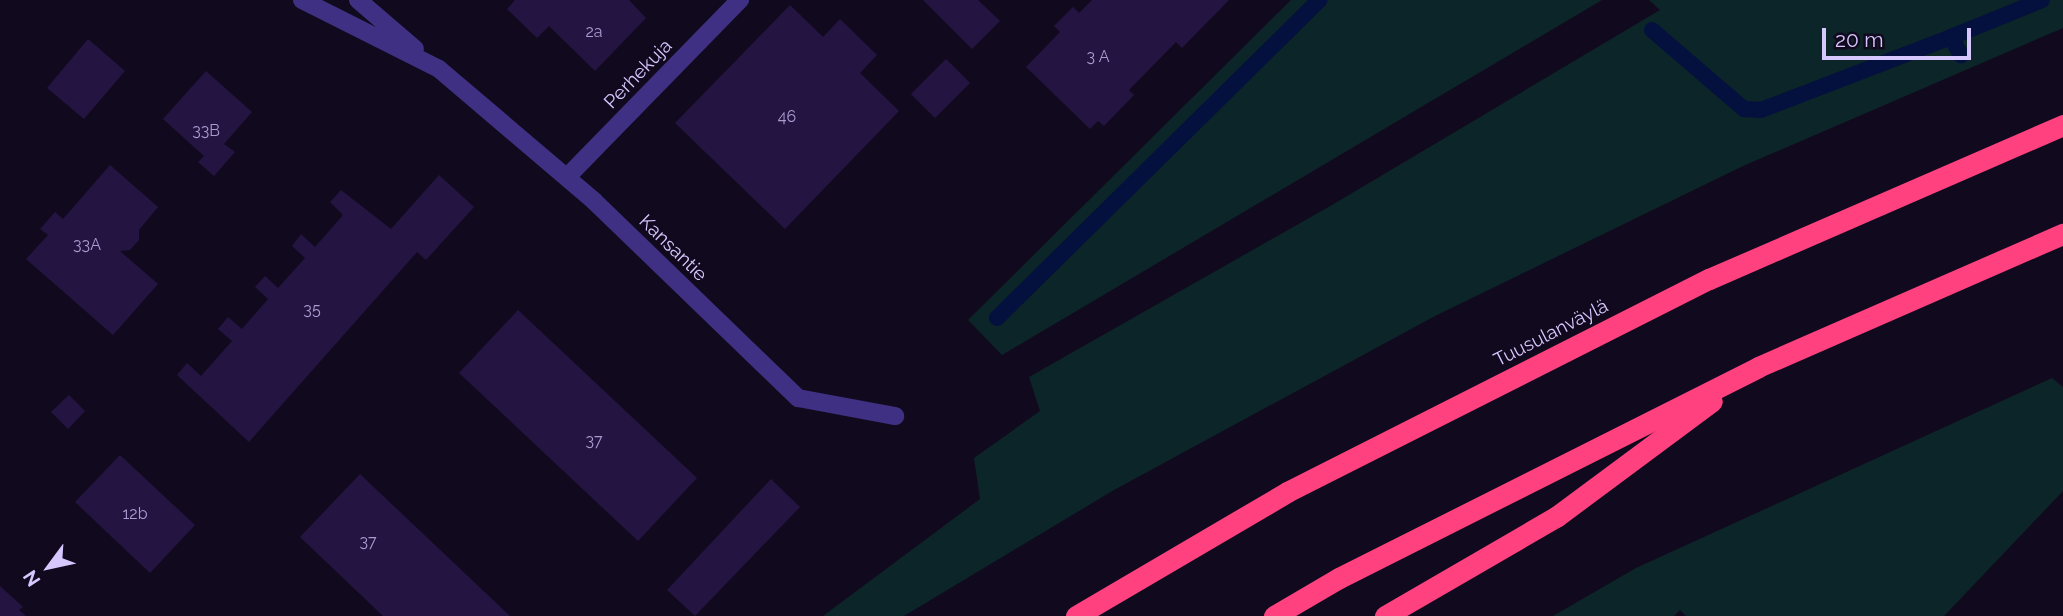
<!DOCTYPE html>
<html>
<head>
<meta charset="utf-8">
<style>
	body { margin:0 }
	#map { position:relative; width:2063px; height:616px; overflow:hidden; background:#110a1e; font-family:Raleway,sans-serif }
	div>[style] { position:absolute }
	.green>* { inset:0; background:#0c2529 }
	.stream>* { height:16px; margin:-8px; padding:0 8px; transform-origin:8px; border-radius:8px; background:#04103d }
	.building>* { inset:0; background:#241441 }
	.street>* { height:18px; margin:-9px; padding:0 9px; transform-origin:9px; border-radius:9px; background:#403083 }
	.highway>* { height:21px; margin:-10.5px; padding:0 10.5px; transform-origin:10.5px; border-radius:10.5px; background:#ff427f }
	span { translate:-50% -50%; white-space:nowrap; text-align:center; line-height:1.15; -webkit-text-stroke:5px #110a1e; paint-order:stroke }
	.number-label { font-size:16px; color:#aa9ad0 }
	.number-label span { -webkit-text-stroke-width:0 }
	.street-label { font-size:19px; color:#d6c7ff }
	.north { position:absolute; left:14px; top:532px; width:70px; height:70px; -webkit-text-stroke:5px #110a1e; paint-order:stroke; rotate:237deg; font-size:19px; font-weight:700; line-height:28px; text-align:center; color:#d6c7ff }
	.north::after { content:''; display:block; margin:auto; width:24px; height:32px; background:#d6c7ff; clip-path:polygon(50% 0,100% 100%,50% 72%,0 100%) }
	.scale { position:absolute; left:1822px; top:28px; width:149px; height:32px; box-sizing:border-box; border:4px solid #d6c7ff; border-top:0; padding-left:9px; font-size:21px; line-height:24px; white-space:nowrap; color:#d6c7ff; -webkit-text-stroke:5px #110a1e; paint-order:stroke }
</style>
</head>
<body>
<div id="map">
	<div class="green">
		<i style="clip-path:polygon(1291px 0,1602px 0,1002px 355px,968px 320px)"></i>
		<i style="clip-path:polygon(1649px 0,2063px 0,2063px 28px,1743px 166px,1435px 316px,1114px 490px,904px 616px,823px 616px,980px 499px,974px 458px,1040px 411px,1029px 377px,1332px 205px,1660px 10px)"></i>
		<i style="clip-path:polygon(2052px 378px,2063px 387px,2063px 491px,1944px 616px,1686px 616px,1680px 610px,1674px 616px,1553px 616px,1636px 568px)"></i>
	</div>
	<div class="stream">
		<i style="left:1652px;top:30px;width:121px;rotate:40.7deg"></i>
		<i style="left:1744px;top:109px;width:17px;rotate:3deg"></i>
		<i style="left:1761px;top:110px;width:204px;rotate:-21deg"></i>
		<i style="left:1951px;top:37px;width:21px;rotate:61deg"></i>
		<i style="left:1951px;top:37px;width:98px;rotate:-22.1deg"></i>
		<i style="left:997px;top:318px;width:453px;rotate:-44.6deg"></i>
	</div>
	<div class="building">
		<i style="clip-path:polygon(515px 0,629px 0,646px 18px,595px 71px,549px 26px,537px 38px,507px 9px)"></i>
		<i style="clip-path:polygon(923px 0,978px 0,1000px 21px,972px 49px)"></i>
		<i style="clip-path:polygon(1092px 0,1229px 0,1182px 48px,1176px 42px,1129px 90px,1134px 95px,1104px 126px,1098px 121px,1090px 129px,1026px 67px,1060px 32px,1054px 26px,1073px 7px,1079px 13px)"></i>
		<i style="clip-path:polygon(790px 5px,823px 37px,840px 19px,877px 55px,860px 73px,899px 111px,785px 229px,675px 123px)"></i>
		<i style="clip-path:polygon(88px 39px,125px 71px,84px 119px,47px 88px)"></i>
		<i style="clip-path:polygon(946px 59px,970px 83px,935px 118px,911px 94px)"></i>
		<i style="clip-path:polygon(206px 71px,252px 112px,224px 144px,235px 152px,214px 176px,198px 162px,204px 156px,163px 119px)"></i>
		<i style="clip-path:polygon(110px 165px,158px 207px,139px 230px,139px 240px,130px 250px,120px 251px,158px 284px,113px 335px,26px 259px,48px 235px,40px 229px,55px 212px,63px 219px)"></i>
		<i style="clip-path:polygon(439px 175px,474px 207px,426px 260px,417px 252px,249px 442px,177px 375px,187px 363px,201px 376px,232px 341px,218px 329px,228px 317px,242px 329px,268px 299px,255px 287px,265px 276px,278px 288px,305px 258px,292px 246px,301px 234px,315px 247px,343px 215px,330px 202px,341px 190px,391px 229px)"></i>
		<i style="clip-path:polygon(518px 310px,697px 478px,638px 541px,459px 373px)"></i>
		<i style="clip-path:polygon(69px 395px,85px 411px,68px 429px,51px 412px)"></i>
		<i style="clip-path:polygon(120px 455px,195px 525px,150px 573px,75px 502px)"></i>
		<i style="clip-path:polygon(360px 474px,399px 511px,510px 616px,383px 616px,300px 537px)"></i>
		<i style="clip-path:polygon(771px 479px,800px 507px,695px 616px,667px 590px)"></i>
		<i style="clip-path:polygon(0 586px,23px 607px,19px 610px,26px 616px,0 616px)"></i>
	</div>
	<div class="street">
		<i style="left:302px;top:0;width:153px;rotate:26.7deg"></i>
		<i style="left:439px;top:69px;width:204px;rotate:40.4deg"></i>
		<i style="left:594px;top:201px;width:284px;rotate:44deg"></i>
		<i style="left:798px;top:398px;width:99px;rotate:10.5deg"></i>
		<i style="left:358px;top:0;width:75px;rotate:40.7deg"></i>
		<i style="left:567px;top:177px;width:248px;rotate:-45.7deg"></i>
	</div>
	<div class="highway">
		<i style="left:1076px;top:616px;width:245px;rotate:-30.4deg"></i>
		<i style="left:1287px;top:492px;width:473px;rotate:-26.8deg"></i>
		<i style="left:1709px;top:279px;width:386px;rotate:-23.5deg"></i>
		<i style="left:1274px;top:616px;width:75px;rotate:-30.3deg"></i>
		<i style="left:1339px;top:578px;width:469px;rotate:-26.7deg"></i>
		<i style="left:1758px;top:367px;width:333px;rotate:-23.6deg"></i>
		<i style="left:1385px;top:616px;width:198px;rotate:-30.1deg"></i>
		<i style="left:1556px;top:517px;width:194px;rotate:-36.6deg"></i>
	</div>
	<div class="number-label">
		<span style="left:594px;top:32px">2a</span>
		<span style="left:1098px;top:57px">3 A</span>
		<span style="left:787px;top:117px">46</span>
		<span style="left:206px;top:131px">33B</span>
		<span style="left:87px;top:245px">33A</span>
		<span style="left:312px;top:310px">35</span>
		<span style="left:594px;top:441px">37</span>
		<span style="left:135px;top:514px">12b</span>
		<span style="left:368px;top:542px">37</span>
	</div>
	<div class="street-label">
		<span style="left:638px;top:74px;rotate:-46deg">Perhekuja</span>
		<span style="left:673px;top:248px;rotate:44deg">Kansantie</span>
		<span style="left:1551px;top:333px;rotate:-27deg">Tuusulanväylä</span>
	</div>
	<div class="north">N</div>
	<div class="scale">20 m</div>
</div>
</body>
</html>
